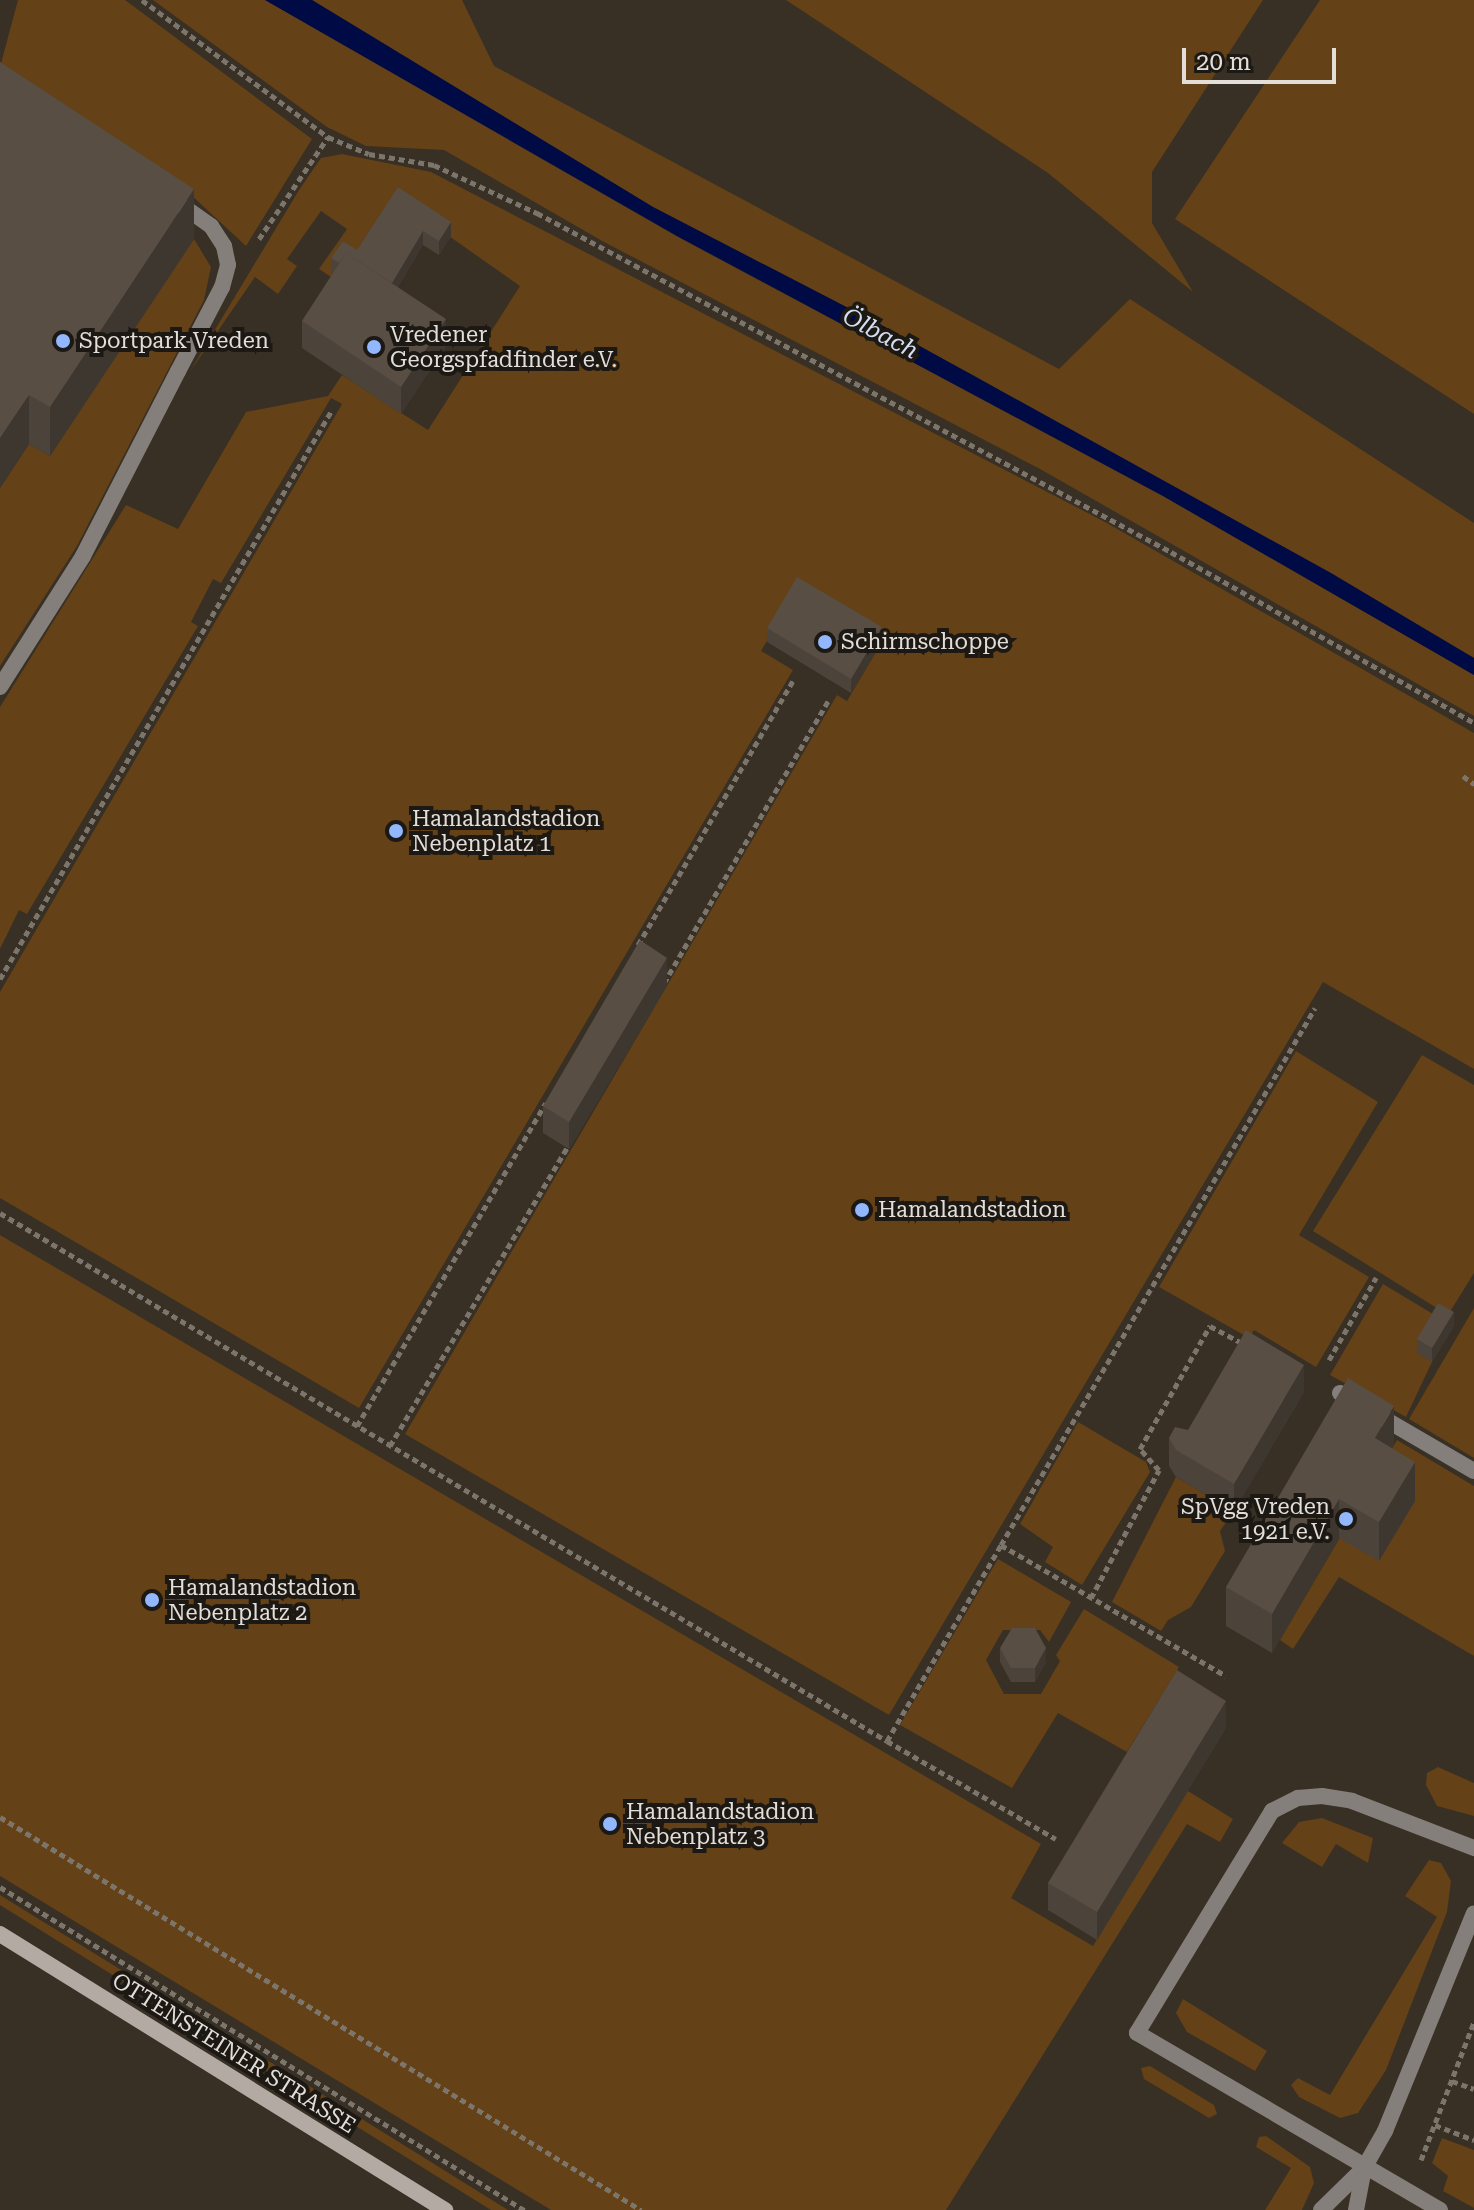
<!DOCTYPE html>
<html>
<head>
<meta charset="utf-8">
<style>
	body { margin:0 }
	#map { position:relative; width:1474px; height:2210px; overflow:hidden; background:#382f25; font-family:"Roboto Serif",serif }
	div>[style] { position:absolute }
	.green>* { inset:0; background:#644116 }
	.water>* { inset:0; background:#000a45 }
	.path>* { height:5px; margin-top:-2.5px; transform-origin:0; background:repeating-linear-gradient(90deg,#7c756c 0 6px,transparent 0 10px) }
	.lane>* { height:16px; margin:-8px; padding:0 8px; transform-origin:8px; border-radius:8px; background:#847f7a }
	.street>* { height:16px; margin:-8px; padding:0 8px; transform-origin:8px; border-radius:8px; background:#847f7a }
	.secondary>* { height:16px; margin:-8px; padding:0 8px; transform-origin:8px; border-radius:8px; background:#b3aba3 }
	.wall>* { inset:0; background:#4c433a }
	.shaded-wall>* { inset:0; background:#3e3730 }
	.building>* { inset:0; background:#584e44 }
	.dots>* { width:22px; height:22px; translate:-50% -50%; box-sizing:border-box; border:4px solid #1c1813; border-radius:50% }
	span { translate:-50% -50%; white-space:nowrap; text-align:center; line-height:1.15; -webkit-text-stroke:8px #1c1813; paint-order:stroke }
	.poi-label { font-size:22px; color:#e4ded8 }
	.left { translate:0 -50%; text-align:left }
	.right { translate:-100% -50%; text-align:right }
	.street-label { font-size:22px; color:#e4ded8 }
	.water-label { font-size:24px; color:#d3def0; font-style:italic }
	.scale { position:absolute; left:1182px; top:48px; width:154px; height:36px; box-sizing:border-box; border:4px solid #e4ded8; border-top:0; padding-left:10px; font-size:24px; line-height:28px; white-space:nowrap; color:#e4ded8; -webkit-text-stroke:6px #1c1813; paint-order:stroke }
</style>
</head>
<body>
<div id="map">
	<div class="green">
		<i style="clip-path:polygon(18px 0,125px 0,312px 139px,246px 246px,191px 195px,0 67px)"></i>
		<i style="clip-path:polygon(153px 0,265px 0,678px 237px,1163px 496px,1474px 675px,1474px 716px,1040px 469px,604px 242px,444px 150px,366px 146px,327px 127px)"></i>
		<i style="clip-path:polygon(312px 0,462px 0,494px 66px,1059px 369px,1130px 299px,1474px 523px,1474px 658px,973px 375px,653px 207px)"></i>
		<i style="clip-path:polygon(786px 0,1263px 0,1152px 172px,1152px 223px,1193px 292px,1048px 173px)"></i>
		<i style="clip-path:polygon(1320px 0,1474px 0,1474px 414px,1175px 219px)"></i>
		<i style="clip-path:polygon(342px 154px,431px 172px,1105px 522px,1474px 733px,1474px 1069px,1323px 982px,889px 1715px,405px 1434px,837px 695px,847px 701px,882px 642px,797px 592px,761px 651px,793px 670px,359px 1408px,0 1198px,0 992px,342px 404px,331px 398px,221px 583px,213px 579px,191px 622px,198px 626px,27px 914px,19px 910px,0 949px,0 707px,126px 505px,178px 529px,246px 412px,328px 396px,342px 375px,428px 430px,520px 286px,399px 201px,354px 268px,331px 277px,319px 269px,347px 229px,321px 211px,287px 259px,297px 266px,278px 294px,255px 277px,189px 373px,299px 190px,321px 158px)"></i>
		<i style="clip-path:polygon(194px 239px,211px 267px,204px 300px,77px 546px,0 666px,0 488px,29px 444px,50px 456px)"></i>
		<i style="clip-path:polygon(1296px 1051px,1378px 1102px,1299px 1235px,1369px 1277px,1316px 1367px,1254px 1330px,1249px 1338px,1159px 1287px)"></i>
		<i style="clip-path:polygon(1422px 1055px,1474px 1085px,1474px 1273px,1448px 1315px,1313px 1231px)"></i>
		<i style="clip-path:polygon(0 1235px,1041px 1844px,1011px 1898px,1093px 1946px,1188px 1791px,1233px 1819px,1220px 1842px,1187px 1824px,946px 2210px,551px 2210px,0 1876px)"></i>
		<i style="clip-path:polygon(1383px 1284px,1438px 1317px,1432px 1362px,1406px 1417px,1330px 1375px)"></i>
		<i style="clip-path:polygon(1474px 1308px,1474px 1458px,1409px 1419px)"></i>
		<i style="clip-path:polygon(1078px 1422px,1146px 1462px,1150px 1472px,1082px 1585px,1045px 1562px,1053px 1547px,1020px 1524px)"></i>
		<i style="clip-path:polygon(1397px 1440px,1474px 1486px,1474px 1656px,1339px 1577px,1293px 1649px,1280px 1640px)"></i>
		<i style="clip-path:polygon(1176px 1477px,1234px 1511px,1220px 1531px,1225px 1551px,1191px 1607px,1168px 1620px,1161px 1631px,1112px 1602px)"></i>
		<i style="clip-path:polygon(998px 1559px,1071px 1602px,1049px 1642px,1040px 1630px,1003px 1630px,986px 1660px,1004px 1694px,1041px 1694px,1060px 1661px,1056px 1655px,1084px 1609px,1179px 1667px,1127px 1752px,1058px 1713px,1012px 1788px,900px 1725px)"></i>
		<i style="clip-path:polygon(1438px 1767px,1474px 1783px,1474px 1816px,1437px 1806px,1426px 1785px,1427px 1773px)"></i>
		<i style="clip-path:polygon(1322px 1818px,1373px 1838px,1368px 1863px,1336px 1844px,1322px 1867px,1282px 1843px,1299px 1822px)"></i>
		<i style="clip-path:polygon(1429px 1860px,1441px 1863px,1451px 1881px,1447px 1912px,1386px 2070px,1358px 2113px,1340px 2118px,1299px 2097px,1291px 2085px,1298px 2078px,1330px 2095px,1437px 1917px,1405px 1896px)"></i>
		<i style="clip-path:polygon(0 1895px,317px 2091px,508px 2210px,491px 2210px,0 1905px)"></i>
		<i style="clip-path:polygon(1183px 1999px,1267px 2051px,1255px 2071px,1187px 2032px,1176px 2013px)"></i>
		<i style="clip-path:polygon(1150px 2066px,1214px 2105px,1217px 2114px,1209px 2118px,1144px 2079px,1141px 2068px)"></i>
		<i style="clip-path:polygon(1266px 2136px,1310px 2167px,1314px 2183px,1302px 2210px,1265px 2210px,1291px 2168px,1256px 2147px,1259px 2137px)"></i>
		<i style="clip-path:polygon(1442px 2138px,1474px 2150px,1474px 2208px,1443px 2191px,1448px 2176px,1432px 2163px)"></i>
	</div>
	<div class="water">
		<i style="clip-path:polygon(265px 0,312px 0,653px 207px,889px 329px,1331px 573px,1474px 658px,1474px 675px,1163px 496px,677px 236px)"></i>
	</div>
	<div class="path">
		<i style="left:142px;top:0;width:231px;rotate:36.4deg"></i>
		<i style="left:328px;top:137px;width:44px;rotate:22.5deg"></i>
		<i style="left:369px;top:154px;width:66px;rotate:9.6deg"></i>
		<i style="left:434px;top:165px;width:114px;rotate:25deg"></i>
		<i style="left:537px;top:213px;width:719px;rotate:28.13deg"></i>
		<i style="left:1171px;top:552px;width:348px;rotate:29.4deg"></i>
		<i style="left:259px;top:239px;width:123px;rotate:-55.9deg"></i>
		<i style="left:1463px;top:776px;width:14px;rotate:36deg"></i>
		<i style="left:638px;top:945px;width:308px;rotate:-59.6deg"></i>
		<i style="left:0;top:979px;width:659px;rotate:-59.74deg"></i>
		<i style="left:664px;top:983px;width:328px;rotate:-59.8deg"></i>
		<i style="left:0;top:1213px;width:1032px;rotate:30.76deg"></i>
		<i style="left:887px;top:1741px;width:227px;rotate:-59.8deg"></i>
		<i style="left:1001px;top:1545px;width:260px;rotate:30.2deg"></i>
		<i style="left:1329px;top:1360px;width:95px;rotate:-60.2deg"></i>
		<i style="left:357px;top:1426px;width:374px;rotate:-59.7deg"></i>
		<i style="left:390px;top:1446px;width:347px;rotate:-59.3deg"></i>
		<i style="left:1001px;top:1545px;width:622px;rotate:-59.68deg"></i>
		<i style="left:1091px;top:1598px;width:145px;rotate:-62deg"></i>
		<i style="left:1159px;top:1470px;width:28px;rotate:-132deg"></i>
		<i style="left:1140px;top:1449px;width:142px;rotate:-60.4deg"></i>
		<i style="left:1210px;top:1326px;width:38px;rotate:28deg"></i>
		<i style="left:887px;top:1741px;width:195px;rotate:30.1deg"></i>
		<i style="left:0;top:1817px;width:752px;rotate:31.51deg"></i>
		<i style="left:0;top:1887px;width:616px;rotate:31.65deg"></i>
		<i style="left:1452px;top:2081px;width:23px;rotate:20deg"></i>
		<i style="left:1435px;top:2125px;width:42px;rotate:21deg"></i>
		<i style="left:1421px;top:2160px;width:148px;rotate:-69deg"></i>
	</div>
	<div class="lane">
		<i style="left:177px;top:202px;width:42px;rotate:35.2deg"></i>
		<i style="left:211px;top:226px;width:24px;rotate:57deg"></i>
		<i style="left:224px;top:246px;width:19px;rotate:78deg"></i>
		<i style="left:228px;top:265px;width:23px;rotate:105deg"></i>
		<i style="left:222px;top:287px;width:95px;rotate:117.6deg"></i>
		<i style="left:1340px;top:1393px;width:155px;rotate:30.2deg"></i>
	</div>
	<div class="street">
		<i style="left:0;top:687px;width:155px;rotate:-57.6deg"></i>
		<i style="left:83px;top:556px;width:208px;rotate:-62.8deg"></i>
		<i style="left:1321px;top:2210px;width:60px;rotate:-44.3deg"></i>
		<i style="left:1364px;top:2168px;width:43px;rotate:-60.4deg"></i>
		<i style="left:1385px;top:2131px;width:235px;rotate:-67.8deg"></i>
		<i style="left:1356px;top:2210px;width:43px;rotate:-79.2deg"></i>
		<i style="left:1440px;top:2210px;width:351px;rotate:-149.7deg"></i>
		<i style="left:1137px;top:2033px;width:260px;rotate:-58.7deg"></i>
		<i style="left:1272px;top:1811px;width:29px;rotate:-27deg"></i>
		<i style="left:1298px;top:1798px;width:24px;rotate:-5deg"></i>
		<i style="left:1322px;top:1796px;width:30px;rotate:9deg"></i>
		<i style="left:1352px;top:1801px;width:131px;rotate:21.1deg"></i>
	</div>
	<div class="secondary">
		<i style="left:0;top:1934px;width:524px;rotate:31.81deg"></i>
	</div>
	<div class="wall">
		<i style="clip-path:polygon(0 62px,194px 239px,50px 456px,29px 444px)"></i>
		<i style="clip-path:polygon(398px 187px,451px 236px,439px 255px,423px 245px,398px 287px,446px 346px,401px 414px,302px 348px,302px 321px,333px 273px,331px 272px,331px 258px,357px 250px)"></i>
		<i style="clip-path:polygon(767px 628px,882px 641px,851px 693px,767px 642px)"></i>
		<i style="clip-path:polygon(667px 986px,569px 1149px,543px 1133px,543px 1106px)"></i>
		<i style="clip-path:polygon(1454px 1326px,1432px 1362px,1417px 1353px,1417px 1339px)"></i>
		<i style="clip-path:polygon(1304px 1392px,1234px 1511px,1176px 1477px,1169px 1466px,1169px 1438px,1188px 1430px)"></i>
		<i style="clip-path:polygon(1394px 1445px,1392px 1448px,1415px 1501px,1379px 1561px,1339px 1538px,1272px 1653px,1226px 1626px,1226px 1587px)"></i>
		<i style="clip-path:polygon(1000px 1648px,1046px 1662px,1035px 1682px,1011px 1682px,1000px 1662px)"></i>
		<i style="clip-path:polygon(1226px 1728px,1097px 1940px,1048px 1910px,1048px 1883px)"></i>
	</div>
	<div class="shaded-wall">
		<i style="clip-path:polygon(194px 189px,194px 239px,50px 456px,50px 407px)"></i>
		<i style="clip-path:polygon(451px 222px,451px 236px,439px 255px,439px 241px)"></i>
		<i style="clip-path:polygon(423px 231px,423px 245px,386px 307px,386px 293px)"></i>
		<i style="clip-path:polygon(446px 319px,446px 346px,401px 414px,401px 387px)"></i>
		<i style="clip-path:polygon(29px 395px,29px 444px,0 488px,0 438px)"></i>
		<i style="clip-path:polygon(882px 627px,882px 641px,851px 693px,851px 679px)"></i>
		<i style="clip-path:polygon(667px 958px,667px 986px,569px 1149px,569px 1122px)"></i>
		<i style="clip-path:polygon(1454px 1312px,1454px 1326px,1432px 1362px,1432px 1348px)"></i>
		<i style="clip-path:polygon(1304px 1365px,1304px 1392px,1234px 1511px,1234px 1484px)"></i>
		<i style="clip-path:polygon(1394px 1406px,1394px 1445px,1375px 1478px,1375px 1438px)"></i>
		<i style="clip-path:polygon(1415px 1462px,1415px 1501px,1379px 1561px,1379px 1522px)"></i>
		<i style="clip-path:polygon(1339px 1499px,1339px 1538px,1272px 1653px,1272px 1614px)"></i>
		<i style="clip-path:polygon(1046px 1648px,1046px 1662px,1035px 1682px,1035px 1668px)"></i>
		<i style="clip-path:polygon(1226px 1701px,1226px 1728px,1097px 1940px,1097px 1912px)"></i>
	</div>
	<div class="building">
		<i style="clip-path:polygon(0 62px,194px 189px,50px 407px,29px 395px,0 438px)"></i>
		<i style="clip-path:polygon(398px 187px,451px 222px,439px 241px,423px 231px,392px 283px,346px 253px,339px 263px,331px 258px,343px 241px,357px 250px)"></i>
		<i style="clip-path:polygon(346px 253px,446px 319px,401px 387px,302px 321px)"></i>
		<i style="clip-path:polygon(797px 577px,882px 627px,851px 679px,767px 628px)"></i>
		<i style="clip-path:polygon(640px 940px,667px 958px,569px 1122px,543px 1106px)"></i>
		<i style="clip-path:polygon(1438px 1303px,1454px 1312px,1432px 1348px,1417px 1339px)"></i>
		<i style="clip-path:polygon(1246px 1330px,1304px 1365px,1234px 1484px,1176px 1450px,1169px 1438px,1175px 1427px,1188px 1430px)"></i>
		<i style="clip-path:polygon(1348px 1378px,1394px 1406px,1375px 1438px,1415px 1462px,1379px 1522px,1339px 1499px,1272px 1614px,1226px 1587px)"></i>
		<i style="clip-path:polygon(1012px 1628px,1035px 1628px,1046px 1648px,1035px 1668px,1011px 1668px,1000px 1648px)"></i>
		<i style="clip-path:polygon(1177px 1670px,1226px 1701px,1097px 1912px,1048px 1883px)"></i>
	</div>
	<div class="dots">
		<i style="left:63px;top:341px;background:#92b7fd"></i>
		<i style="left:374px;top:347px;background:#92b7fd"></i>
		<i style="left:825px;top:642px;background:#92b7fd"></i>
		<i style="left:396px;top:831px;background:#92b7fd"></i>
		<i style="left:862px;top:1210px;background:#92b7fd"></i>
		<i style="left:1346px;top:1519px;background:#92b7fd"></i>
		<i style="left:152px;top:1600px;background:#92b7fd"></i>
		<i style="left:610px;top:1824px;background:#92b7fd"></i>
	</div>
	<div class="poi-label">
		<span class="left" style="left:390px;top:347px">Vredener<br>Georgspfadfinder e.V.</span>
		<span class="left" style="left:79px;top:341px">Sportpark Vreden</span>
		<span class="left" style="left:841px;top:642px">Schirmschoppe</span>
		<span class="left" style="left:412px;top:831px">Hamalandstadion<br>Nebenplatz 1</span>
		<span class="left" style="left:878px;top:1210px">Hamalandstadion</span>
		<span class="right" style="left:1330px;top:1519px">SpVgg Vreden<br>1921 e.V.</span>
		<span class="left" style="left:168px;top:1600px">Hamalandstadion<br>Nebenplatz 2</span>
		<span class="left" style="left:626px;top:1824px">Hamalandstadion<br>Nebenplatz 3</span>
	</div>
	<div class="street-label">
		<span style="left:234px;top:2053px;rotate:32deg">OTTENSTEINER STRASSE</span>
	</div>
	<div class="water-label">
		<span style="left:880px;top:334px;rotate:28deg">Ölbach</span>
	</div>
	<div class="scale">20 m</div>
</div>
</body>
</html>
